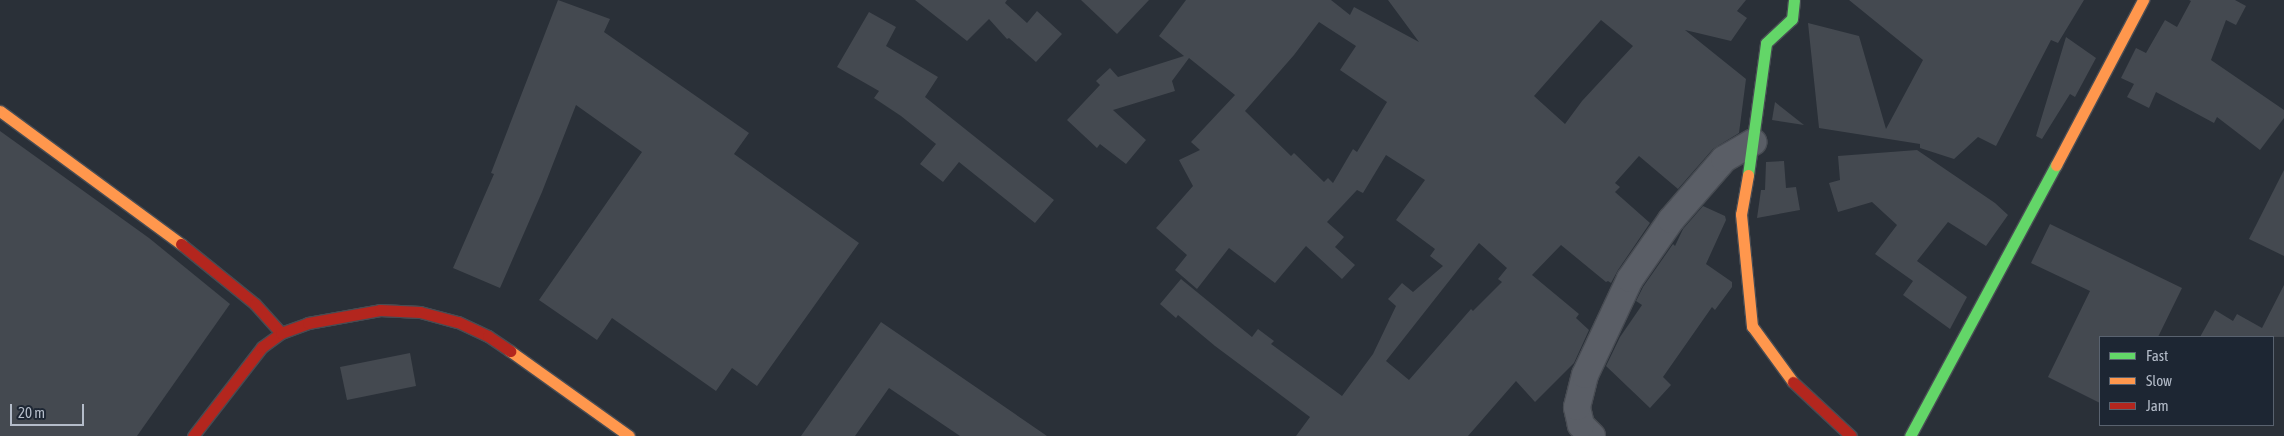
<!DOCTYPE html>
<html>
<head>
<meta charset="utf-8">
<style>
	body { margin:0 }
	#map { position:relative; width:2284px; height:436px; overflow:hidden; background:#2a3038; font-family:"Asap Condensed",sans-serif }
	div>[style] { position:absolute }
	.building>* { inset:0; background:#444950 }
	.roads { filter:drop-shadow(1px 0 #484c53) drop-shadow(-1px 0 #484c53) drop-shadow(0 1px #484c53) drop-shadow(0 -1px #484c53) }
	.street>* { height:26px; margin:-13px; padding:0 13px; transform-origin:13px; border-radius:13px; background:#5a5e66 }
	.fast>* { height:11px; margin:-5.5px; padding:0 5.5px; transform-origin:5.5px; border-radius:5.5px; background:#63d668 }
	.slow>* { height:11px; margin:-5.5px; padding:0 5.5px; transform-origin:5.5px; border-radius:5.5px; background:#ff974d }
	.jam>* { height:11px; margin:-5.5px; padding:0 5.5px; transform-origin:5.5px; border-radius:5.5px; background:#b3261e }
	span { translate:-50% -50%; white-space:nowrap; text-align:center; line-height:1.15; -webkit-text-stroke:4px #1d2633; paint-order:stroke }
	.legend { position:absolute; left:2099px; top:336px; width:175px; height:90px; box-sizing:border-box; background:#1d2633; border:1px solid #59626f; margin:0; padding:6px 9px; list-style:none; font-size:15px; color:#b4bcc9 }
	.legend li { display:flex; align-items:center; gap:10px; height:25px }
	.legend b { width:25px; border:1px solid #59626f }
	.scale { position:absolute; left:10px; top:404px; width:74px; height:22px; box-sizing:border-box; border:2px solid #b4bcc9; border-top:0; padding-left:6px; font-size:15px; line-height:18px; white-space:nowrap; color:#b4bcc9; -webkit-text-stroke:4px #1d2633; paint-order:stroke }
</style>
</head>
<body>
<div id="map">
	<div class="building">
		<i style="clip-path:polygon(558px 0,610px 19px,604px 32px,749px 133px,734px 154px,859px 243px,757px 386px,732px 368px,716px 391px,612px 318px,597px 340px,539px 300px,642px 152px,576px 105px,542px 192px,500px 288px,453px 268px,494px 174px,491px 173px)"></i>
		<i style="clip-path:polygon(915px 0,1007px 0,1005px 3px,1027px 23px,1037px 11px,1062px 34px,1036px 62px,1009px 38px,1007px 39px,989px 19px,967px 41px)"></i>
		<i style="clip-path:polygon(1081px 0,1149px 0,1117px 34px)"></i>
		<i style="clip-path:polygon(evenodd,1186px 0,1331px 0,1350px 15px,1354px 7px,1419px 42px,1388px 0,1746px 0,1737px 11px,1747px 18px,1731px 41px,1685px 30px,1746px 79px,1739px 133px,1713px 149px,1678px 189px,1639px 156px,1615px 183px,1620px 187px,1615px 192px,1650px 223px,1618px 270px,1611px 283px,1608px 281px,1606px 282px,1561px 245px,1532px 275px,1579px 314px,1576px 318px,1589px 330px,1574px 363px,1535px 402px,1516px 381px,1468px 436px,1296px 436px,1310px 417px,1215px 346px,1178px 315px,1176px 318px,1160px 304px,1181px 279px,1252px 337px,1258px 329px,1274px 341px,1271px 344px,1342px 396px,1373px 354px,1396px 306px,1388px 299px,1402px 283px,1413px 292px,1443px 266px,1430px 256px,1435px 249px,1396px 220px,1425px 180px,1386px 155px,1363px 193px,1357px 190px,1327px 222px,1344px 237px,1335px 247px,1355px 265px,1342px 279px,1306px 246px,1275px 283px,1229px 248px,1197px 289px,1175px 270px,1187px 255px,1156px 228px,1193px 186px,1179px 160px,1200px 150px,1191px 142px,1235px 95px,1189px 58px,1172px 81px,1175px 91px,1113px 110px,1146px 140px,1126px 164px,1100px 144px,1097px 148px,1067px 120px,1100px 85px,1096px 81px,1110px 68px,1118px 77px,1184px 56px,1159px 36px,1186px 0,1601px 20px,1633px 46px,1582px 101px,1565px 124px,1534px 96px,1601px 20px,1186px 0,1319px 22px,1356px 46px,1340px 70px,1387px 102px,1357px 152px,1353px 149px,1333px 183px,1328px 178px,1324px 182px,1294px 153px,1291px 156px,1245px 111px,1294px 55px,1319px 22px,1186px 0,1479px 243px,1507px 268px,1498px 279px,1502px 282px,1473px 311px,1471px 309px,1409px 380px,1386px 361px,1479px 243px)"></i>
		<i style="clip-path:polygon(1849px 0,2084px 0,2058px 43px,2051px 40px,1996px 146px,1978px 137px,1954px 159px,1920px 148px,1920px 144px,1819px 128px,1808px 23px,1859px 36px,1886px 129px,1923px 60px)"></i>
		<i style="clip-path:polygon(2189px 0,2235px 0,2246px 6px,2236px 25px,2226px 20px,2211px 60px,2284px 110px,2284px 118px,2260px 150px,2217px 117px,2214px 123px,2156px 92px,2149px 108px,2127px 97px,2134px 84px,2121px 78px,2136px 48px,2146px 53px,2165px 20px,2177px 27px,2191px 1px)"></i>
		<i style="clip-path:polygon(869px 12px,896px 27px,886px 46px,938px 77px,925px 97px,1054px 200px,1035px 223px,959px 162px,943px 182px,920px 164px,936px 144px,901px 116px,874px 98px,879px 91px,837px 67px)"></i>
		<i style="clip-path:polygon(2066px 37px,2096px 58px,2075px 97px,2070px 94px,2042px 139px,2036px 136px)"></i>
		<i style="clip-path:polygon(1775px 102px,1804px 125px,1772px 120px)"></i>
		<i style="clip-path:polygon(0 131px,149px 238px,230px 304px,137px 436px,0 436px)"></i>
		<i style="clip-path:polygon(1917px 150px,1995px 203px,2008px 215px,1986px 246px,1948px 222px,1917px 261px,1967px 297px,1950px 329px,1903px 295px,1913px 281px,1875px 254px,1897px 225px,1872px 202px,1838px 212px,1829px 183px,1840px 180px,1838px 156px)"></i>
		<i style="clip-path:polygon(1784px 161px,1786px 188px,1796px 187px,1800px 210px,1757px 218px,1761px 190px,1765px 190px,1766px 162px)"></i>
		<i style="clip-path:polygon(2284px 170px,2284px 256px,2249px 239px)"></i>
		<i style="clip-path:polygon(1703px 206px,1725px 216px,1726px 220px,1706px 264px,1732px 282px,1732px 287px,1715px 310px,1712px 307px,1663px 377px,1671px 385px,1650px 408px,1606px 366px,1620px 337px,1642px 305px,1636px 301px,1643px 287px,1673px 244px,1675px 246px,1683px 229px)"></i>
		<i style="clip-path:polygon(2050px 224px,2182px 288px,2158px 337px,2100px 337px,2100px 403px,2048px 377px,2090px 291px,2031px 263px)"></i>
		<i style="clip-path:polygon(2284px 285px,2284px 337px,2200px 337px,2215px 310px,2233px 321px,2237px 314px,2262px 328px)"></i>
		<i style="clip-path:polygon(881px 322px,1047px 436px,960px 436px,889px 388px,855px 436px,801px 436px)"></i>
		<i style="clip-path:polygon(410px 353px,416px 386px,347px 400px,340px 367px)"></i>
	</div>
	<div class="roads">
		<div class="street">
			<i style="left:1592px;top:436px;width:16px;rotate:-135deg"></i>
			<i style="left:1581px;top:425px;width:18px;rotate:-103deg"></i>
			<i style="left:1577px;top:407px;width:33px;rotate:-76deg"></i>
			<i style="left:1585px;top:375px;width:106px;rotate:-64.9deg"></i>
			<i style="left:1630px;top:279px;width:72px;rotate:-55.2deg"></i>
			<i style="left:1671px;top:220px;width:81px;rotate:-49deg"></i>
			<i style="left:1724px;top:159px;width:34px;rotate:-30deg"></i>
		</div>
		<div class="fast">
			<i style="left:1748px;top:175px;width:133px;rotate:-82.2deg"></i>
			<i style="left:1766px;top:43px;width:35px;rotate:-43deg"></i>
			<i style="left:1792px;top:19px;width:19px;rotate:-84deg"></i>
			<i style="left:1910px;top:436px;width:308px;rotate:-61.7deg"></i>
		</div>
		<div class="slow">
			<i style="left:0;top:111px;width:225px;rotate:36.3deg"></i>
			<i style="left:2056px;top:165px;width:187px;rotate:-62.2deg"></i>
			<i style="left:1748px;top:175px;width:40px;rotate:100deg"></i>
			<i style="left:1741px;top:214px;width:113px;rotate:84.4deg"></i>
			<i style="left:1752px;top:326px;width:69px;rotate:53.8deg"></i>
			<i style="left:510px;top:351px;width:146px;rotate:35.5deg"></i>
		</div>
		<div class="jam">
			<i style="left:181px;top:244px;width:95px;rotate:39deg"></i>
			<i style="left:255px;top:304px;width:39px;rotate:48deg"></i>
			<i style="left:1793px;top:382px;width:79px;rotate:43deg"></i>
			<i style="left:193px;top:436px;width:113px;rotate:-52.2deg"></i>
			<i style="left:262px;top:347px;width:24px;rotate:-36deg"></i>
			<i style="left:281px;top:333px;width:29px;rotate:-20deg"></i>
			<i style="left:308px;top:323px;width:73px;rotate:-10.2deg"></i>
			<i style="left:380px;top:310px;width:40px;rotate:2.9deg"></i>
			<i style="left:420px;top:312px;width:39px;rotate:15deg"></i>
			<i style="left:458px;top:322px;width:33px;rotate:25deg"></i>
			<i style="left:488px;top:336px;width:27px;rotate:34deg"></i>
		</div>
	</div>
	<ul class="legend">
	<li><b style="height:6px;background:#63d668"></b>Fast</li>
	<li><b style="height:6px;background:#ff974d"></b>Slow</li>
	<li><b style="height:6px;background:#b3261e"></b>Jam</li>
	</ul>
	<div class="scale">20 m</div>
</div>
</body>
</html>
